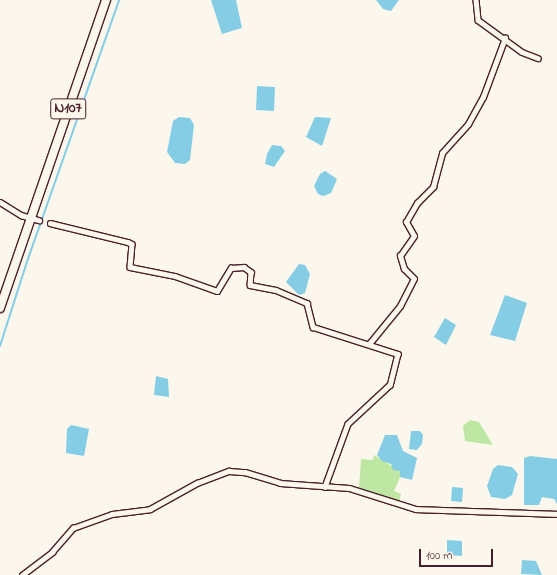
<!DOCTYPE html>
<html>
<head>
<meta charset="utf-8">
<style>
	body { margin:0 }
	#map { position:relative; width:557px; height:575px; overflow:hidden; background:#fbf7ec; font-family:"Indie Flower",sans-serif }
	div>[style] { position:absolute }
	.green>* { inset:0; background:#bee7a3 }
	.water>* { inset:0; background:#84cde5 }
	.stream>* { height:1.5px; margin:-0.75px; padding:0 0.75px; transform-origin:0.75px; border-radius:0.75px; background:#84cde5 }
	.roads { filter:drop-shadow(1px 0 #4a1f2b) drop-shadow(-1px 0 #4a1f2b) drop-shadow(0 1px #4a1f2b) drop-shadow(0 -1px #4a1f2b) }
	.street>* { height:4.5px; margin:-2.25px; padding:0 2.25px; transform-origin:2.25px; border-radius:2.25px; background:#fbf7ec }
	.highway>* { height:8px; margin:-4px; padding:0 4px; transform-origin:4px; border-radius:4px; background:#fbf7ec }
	span { translate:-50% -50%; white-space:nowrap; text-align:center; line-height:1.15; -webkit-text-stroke:4px #fbf7ec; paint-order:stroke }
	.shield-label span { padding:1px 3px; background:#fbf7ec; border:1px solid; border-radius:3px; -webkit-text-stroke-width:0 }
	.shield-label { font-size:15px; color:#4a1f2b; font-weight:700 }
	.scale { position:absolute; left:419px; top:549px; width:74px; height:18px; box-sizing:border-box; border:2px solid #4a1f2b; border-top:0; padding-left:5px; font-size:12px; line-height:14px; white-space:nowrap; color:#4a1f2b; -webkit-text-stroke:3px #fbf7ec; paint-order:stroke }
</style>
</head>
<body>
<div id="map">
	<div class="green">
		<i style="clip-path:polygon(470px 420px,479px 422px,493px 445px,465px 441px,463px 426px)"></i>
		<i style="clip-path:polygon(374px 455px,400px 471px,400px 477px,394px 491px,401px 494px,399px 503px,359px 488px,361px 459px,373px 460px)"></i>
	</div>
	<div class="water">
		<i style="clip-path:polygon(211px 0,236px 0,242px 28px,222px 34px)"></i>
		<i style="clip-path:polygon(376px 0,399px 0,391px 11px,383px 9px)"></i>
		<i style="clip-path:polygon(257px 86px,275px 87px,274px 111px,256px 110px)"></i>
		<i style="clip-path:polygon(179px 117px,190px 118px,194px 125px,190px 160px,185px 164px,175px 163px,167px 152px,173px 121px)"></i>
		<i style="clip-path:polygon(315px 117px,331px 118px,322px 146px,306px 137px)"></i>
		<i style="clip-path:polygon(272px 145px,281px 146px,285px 151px,274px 167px,265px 164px,267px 154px)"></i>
		<i style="clip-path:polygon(325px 171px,337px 179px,331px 193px,323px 196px,318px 194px,314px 186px,320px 174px)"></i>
		<i style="clip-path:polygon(299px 264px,305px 265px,310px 274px,305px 293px,299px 295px,286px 282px)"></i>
		<i style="clip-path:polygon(505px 295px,527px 303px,515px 341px,490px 335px)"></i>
		<i style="clip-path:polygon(445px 318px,456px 325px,446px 345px,434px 337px)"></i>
		<i style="clip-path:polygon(156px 376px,168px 379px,169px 397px,154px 395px)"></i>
		<i style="clip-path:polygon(71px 425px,89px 429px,84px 456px,66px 453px,67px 429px)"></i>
		<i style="clip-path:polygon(411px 431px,420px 431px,423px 435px,422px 444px,417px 450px,409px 449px)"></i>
		<i style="clip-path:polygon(385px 435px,397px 435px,403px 451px,417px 458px,412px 480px,400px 477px,400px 471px,393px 470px,391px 464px,382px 461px,377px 455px)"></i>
		<i style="clip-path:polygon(530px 456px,557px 459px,557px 504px,554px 499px,542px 497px,539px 505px,524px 505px,524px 458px)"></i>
		<i style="clip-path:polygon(498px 465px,512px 467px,518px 474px,512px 495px,505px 499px,491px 497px,487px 486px,493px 469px)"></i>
		<i style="clip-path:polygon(452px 487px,463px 488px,462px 502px,451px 501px)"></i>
		<i style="clip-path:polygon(447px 540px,462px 541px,462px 556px,447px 555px)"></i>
		<i style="clip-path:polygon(522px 560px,536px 561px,542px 575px,521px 574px)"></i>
	</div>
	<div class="stream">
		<i style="left:0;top:346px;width:91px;rotate:-72.2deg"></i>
		<i style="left:28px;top:259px;width:275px;rotate:-70.6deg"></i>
	</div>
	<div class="roads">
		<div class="street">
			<i style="left:476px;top:0;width:20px;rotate:84deg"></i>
			<i style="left:478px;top:20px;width:54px;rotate:36deg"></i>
			<i style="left:522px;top:52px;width:17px;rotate:21deg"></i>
			<i style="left:0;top:202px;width:25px;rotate:32deg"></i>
			<i style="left:21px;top:215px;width:19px;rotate:16deg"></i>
			<i style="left:50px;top:223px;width:80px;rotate:13.7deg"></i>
			<i style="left:128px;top:242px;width:4px;rotate:27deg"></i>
			<i style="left:132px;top:244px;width:23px;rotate:95deg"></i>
			<i style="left:130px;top:267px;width:46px;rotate:11.3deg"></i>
			<i style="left:175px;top:276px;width:41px;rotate:19.7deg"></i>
			<i style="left:214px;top:290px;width:3px;rotate:18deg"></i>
			<i style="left:217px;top:291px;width:27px;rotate:-59deg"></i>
			<i style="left:231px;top:268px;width:13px;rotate:-4deg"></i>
			<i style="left:244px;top:267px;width:9px;rotate:36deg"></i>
			<i style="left:251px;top:272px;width:13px;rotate:94deg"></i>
			<i style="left:250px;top:285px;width:26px;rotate:11deg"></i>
			<i style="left:276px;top:290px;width:34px;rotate:23deg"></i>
			<i style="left:307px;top:303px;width:25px;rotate:76deg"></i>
			<i style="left:313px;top:327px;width:89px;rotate:17.6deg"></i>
			<i style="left:398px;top:354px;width:32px;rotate:104deg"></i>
			<i style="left:390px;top:385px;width:57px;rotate:137.1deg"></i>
			<i style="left:348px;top:424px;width:67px;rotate:110.1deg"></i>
			<i style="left:369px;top:344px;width:49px;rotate:-50.8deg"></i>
			<i style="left:400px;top:306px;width:30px;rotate:-63deg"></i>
			<i style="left:414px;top:279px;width:14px;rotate:-135deg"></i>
			<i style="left:404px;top:269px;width:14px;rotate:-107deg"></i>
			<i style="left:400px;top:256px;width:24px;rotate:-55deg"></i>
			<i style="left:414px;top:236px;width:16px;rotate:-120deg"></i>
			<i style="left:406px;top:222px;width:22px;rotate:-60deg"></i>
			<i style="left:417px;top:203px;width:23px;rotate:-45deg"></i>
			<i style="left:433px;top:187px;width:35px;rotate:-75deg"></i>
			<i style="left:442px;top:153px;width:39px;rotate:-48deg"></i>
			<i style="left:468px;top:124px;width:31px;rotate:-61deg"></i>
			<i style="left:483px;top:97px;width:63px;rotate:-69.6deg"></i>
			<i style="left:22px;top:575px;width:38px;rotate:-37deg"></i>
			<i style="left:52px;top:552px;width:32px;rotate:-49deg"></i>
			<i style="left:73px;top:528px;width:41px;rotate:-19.7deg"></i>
			<i style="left:112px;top:514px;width:38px;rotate:-7deg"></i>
			<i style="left:150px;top:509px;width:54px;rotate:-29deg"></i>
			<i style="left:197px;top:483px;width:34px;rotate:-21deg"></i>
			<i style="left:229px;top:471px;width:16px;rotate:4deg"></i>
			<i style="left:245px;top:472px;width:37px;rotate:17deg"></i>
			<i style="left:280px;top:483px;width:69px;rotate:4.1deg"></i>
			<i style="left:349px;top:488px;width:70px;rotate:17.4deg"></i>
			<i style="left:416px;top:509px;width:141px;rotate:2deg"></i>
		</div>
		<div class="highway">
			<i style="left:0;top:308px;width:326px;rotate:-71deg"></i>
		</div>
	</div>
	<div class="shield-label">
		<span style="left:68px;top:109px">N107</span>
	</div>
	<div class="scale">100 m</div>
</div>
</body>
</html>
